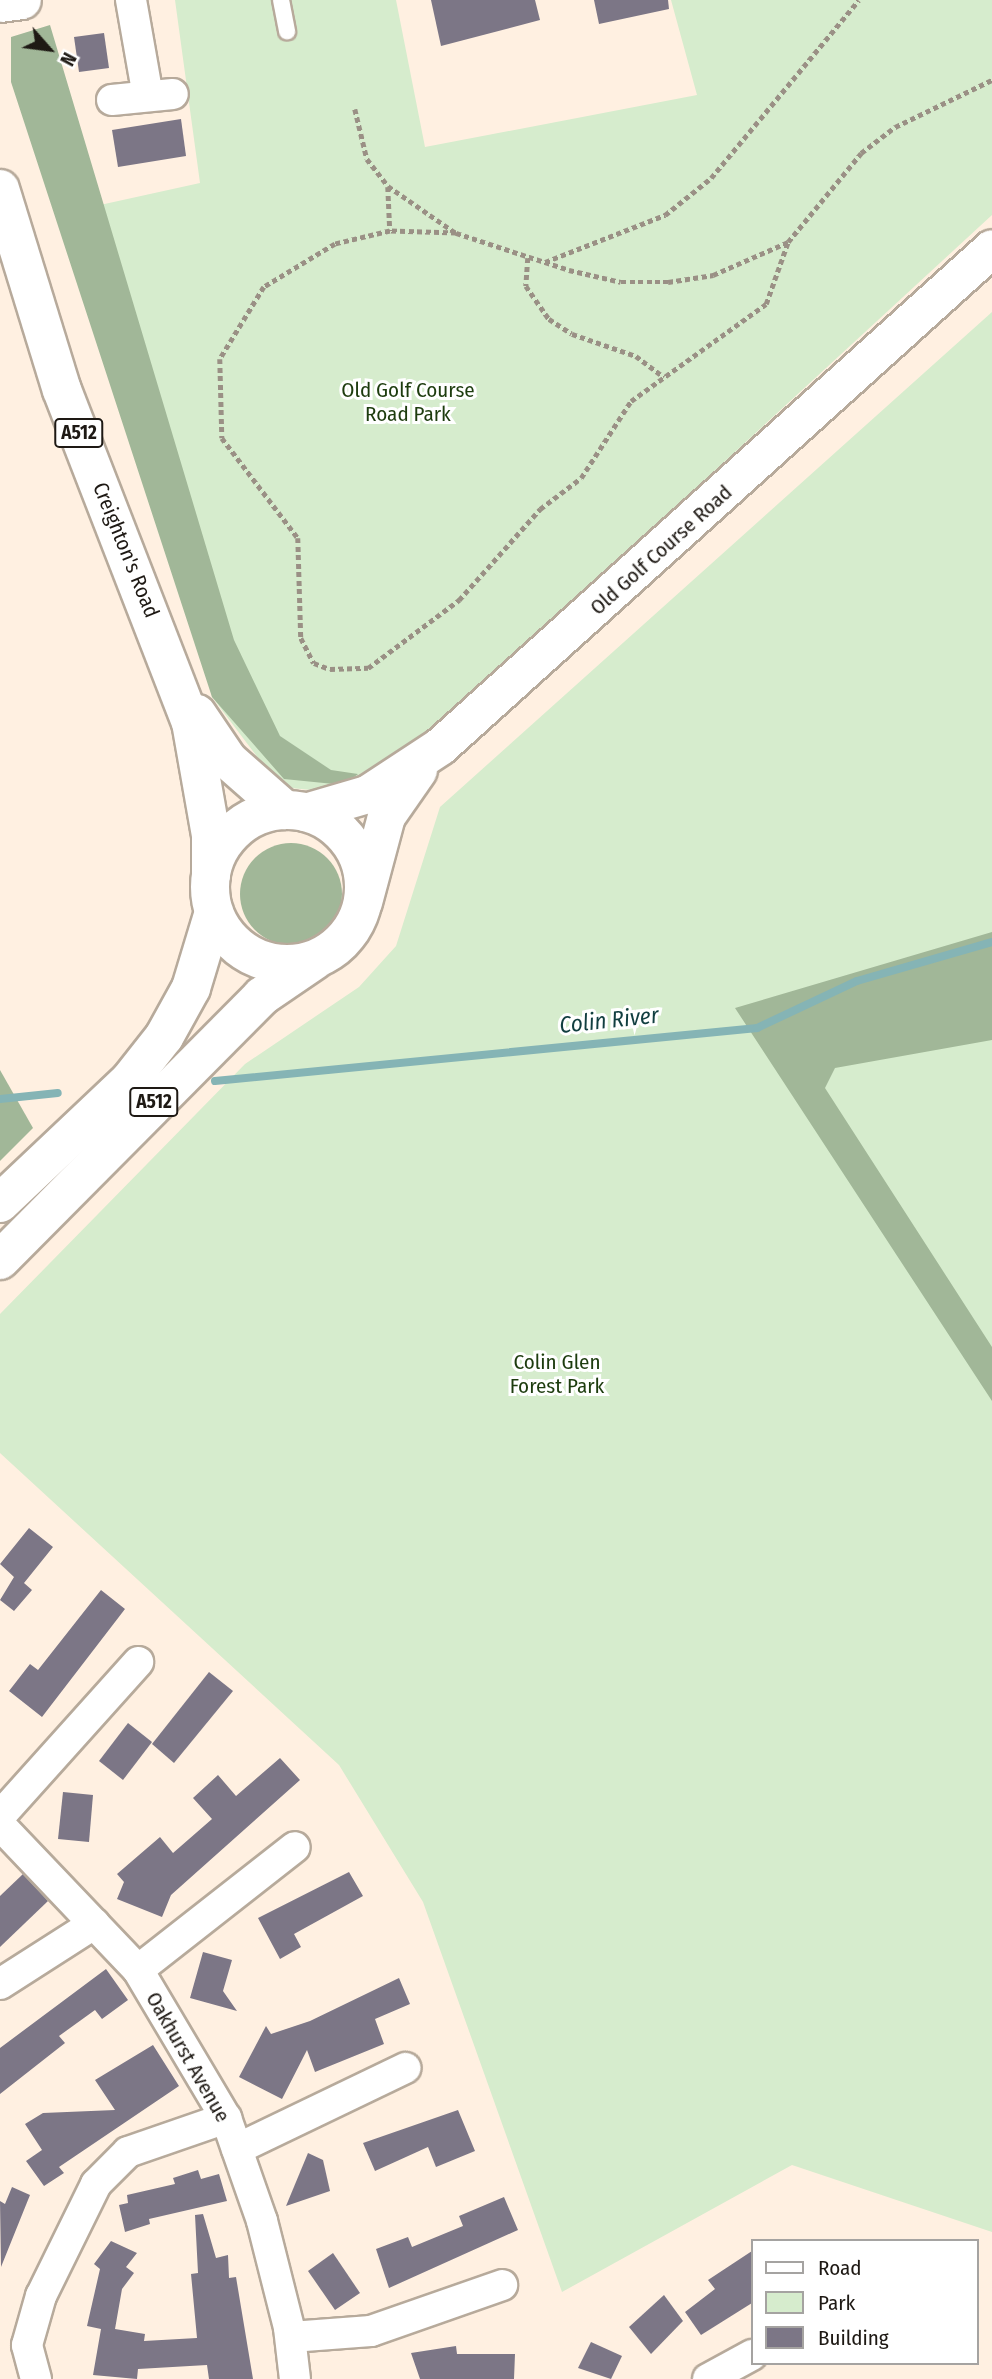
<!DOCTYPE html>
<html>
<head>
<meta charset="utf-8">
<style>
	body { margin:0 }
	#map { position:relative; width:992px; height:2379px; overflow:hidden; background:#fff0e1; font-family:"Fira Sans Condensed",sans-serif }
	div>[style] { position:absolute }
	.green>* { inset:0; background:#d6eccd }
	.forest>* { inset:0; background:#a1b798 }
	.round { border-radius:50% }
	.stream>* { height:8px; margin:-4px; padding:0 4px; transform-origin:4px; border-radius:4px; background:#85b4b5 }
	.building>* { inset:0; background:#7c7686 }
	.path>* { height:4.5px; margin-top:-2.25px; transform-origin:0; background:repeating-linear-gradient(90deg,#9a9085 0 5px,transparent 0 8.5px) }
	.roads { filter:drop-shadow(2px 0 #b7aa9b) drop-shadow(-2px 0 #b7aa9b) drop-shadow(0 2px #b7aa9b) drop-shadow(0 -2px #b7aa9b) }
	.service>* { height:16px; margin:-8px; padding:0 8px; transform-origin:8px; border-radius:8px; background:#fff }
	.minor>* { height:30px; margin:-15px; padding:0 15px; transform-origin:15px; border-radius:15px; background:#fff }
	.tertiary>* { height:37px; margin:-18.5px; padding:0 18.5px; transform-origin:18.5px; border-radius:18.5px; background:#fff }
	.trunk>* { height:38px; margin:-19px; padding:0 19px; transform-origin:19px; border-radius:19px; background:#fff }
	.trunk>.ring { margin:-19px; padding:0; box-sizing:content-box; background:none; border:38px solid #fff; border-radius:50% }
	span { translate:-50% -50%; white-space:nowrap; text-align:center; line-height:1.15; -webkit-text-stroke:6px #fff; paint-order:stroke }
	.shield-label span { padding:2px 5px; background:#fff; border:2px solid; border-radius:5px; -webkit-text-stroke-width:0 }
	.shield-label { font-size:19px; color:#1e1914; font-weight:700 }
	.park-label { font-size:21px; color:#1d3c0e }
	.street-label { font-size:21px; color:#1e1914 }
	.water-label { font-size:23px; color:#113e40; font-style:italic }
	.legend { position:absolute; left:751px; top:2239px; width:228px; height:126px; box-sizing:border-box; background:#fff; border:2px solid #a5a3a1; margin:0; padding:9px 12px; list-style:none; font-size:21px; color:#1e1914 }
	.legend li { display:flex; align-items:center; gap:14px; height:35px }
	.legend b { width:35px; border:2px solid #a5a3a1 }
	.north { position:absolute; left:14px; top:14px; width:70px; height:70px; -webkit-text-stroke:5px #fff; paint-order:stroke; rotate:118deg; font-size:19px; font-weight:700; line-height:28px; text-align:center; color:#1e1914 }
	.north::after { content:''; display:block; margin:auto; width:24px; height:32px; background:#1e1914; clip-path:polygon(50% 0,100% 100%,50% 72%,0 100%) }
</style>
</head>
<body>
<div id="map">
	<div class="green">
		<i style="clip-path:polygon(175px 0,396px 0,425px 147px,697px 95px,671px 0,992px 0,992px 215px,404px 757px,343px 793px,280px 787px,212px 697px,100px 205px,200px 183px)"></i>
		<i style="clip-path:polygon(992px 312px,992px 2232px,792px 2165px,562px 2292px,423px 1902px,339px 1765px,0 1453px,0 1314px,245px 1064px,359px 987px,396px 946px,440px 807px)"></i>
	</div>
	<div class="forest">
		<i style="clip-path:polygon(50px 25px,234px 640px,280px 736px,331px 770px,358px 774px,344px 785px,284px 779px,212px 697px,11px 82px,11px 37px)"></i>
		<i class="round" style="left:240px;top:843px;width:102px;height:102px"></i>
		<i style="clip-path:polygon(992px 932px,992px 1040px,835px 1068px,825px 1088px,992px 1347px,992px 1401px,735px 1008px)"></i>
		<i style="clip-path:polygon(0 1070px,33px 1128px,0 1161px)"></i>
	</div>
	<div class="stream">
		<i style="left:215px;top:1081px;width:545px;rotate:-5.58deg"></i>
		<i style="left:757px;top:1028px;width:110px;rotate:-25.2deg"></i>
		<i style="left:857px;top:981px;width:141px;rotate:-16.1deg"></i>
		<i style="left:0;top:1099px;width:58px;rotate:-5.9deg"></i>
	</div>
	<div class="building">
		<i style="clip-path:polygon(431px 0,535px 0,540px 20px,441px 46px)"></i>
		<i style="clip-path:polygon(594px 0,668px 0,669px 9px,599px 24px)"></i>
		<i style="clip-path:polygon(104px 33px,109px 68px,79px 72px,74px 37px)"></i>
		<i style="clip-path:polygon(181px 119px,186px 156px,118px 167px,112px 130px)"></i>
		<i style="clip-path:polygon(29px 1528px,53px 1547px,24px 1583px,32px 1590px,14px 1611px,0 1600px,14px 1577px,0 1564px)"></i>
		<i style="clip-path:polygon(101px 1590px,125px 1609px,42px 1717px,9px 1691px,30px 1664px,38px 1670px)"></i>
		<i style="clip-path:polygon(209px 1672px,233px 1691px,174px 1763px,152px 1744px)"></i>
		<i style="clip-path:polygon(128px 1723px,152px 1742px,123px 1780px,99px 1761px)"></i>
		<i style="clip-path:polygon(280px 1758px,300px 1780px,171px 1895px,162px 1917px,117px 1899px,124px 1882px,117px 1874px,160px 1837px,173px 1853px,212px 1819px,193px 1798px,218px 1775px,236px 1796px)"></i>
		<i style="clip-path:polygon(63px 1792px,93px 1795px,89px 1842px,58px 1839px)"></i>
		<i style="clip-path:polygon(349px 1872px,363px 1896px,294px 1934px,301px 1947px,280px 1959px,258px 1918px)"></i>
		<i style="clip-path:polygon(23px 1874px,48px 1901px,0 1947px,0 1896px)"></i>
		<i style="clip-path:polygon(203px 1952px,232px 1960px,223px 1991px,237px 2011px,190px 1998px)"></i>
		<i style="clip-path:polygon(106px 1969px,128px 2000px,102px 2019px,95px 2010px,59px 2036px,65px 2043px,0 2094px,0 2048px)"></i>
		<i style="clip-path:polygon(399px 1978px,410px 2004px,375px 2019px,384px 2044px,315px 2072px,307px 2050px,282px 2099px,239px 2077px,266px 2026px,271px 2034px,310px 2021px)"></i>
		<i style="clip-path:polygon(153px 2045px,179px 2086px,59px 2167px,64px 2173px,44px 2186px,26px 2161px,42px 2150px,25px 2124px,43px 2113px,115px 2110px,95px 2080px)"></i>
		<i style="clip-path:polygon(458px 2110px,475px 2151px,436px 2167px,428px 2147px,375px 2171px,363px 2143px)"></i>
		<i style="clip-path:polygon(308px 2153px,323px 2160px,330px 2191px,286px 2206px)"></i>
		<i style="clip-path:polygon(198px 2170px,201px 2179px,219px 2174px,227px 2201px,149px 2219px,150px 2224px,125px 2232px,119px 2205px,128px 2203px,127px 2195px,175px 2184px,173px 2178px)"></i>
		<i style="clip-path:polygon(12px 2187px,30px 2195px,1px 2267px,0 2201px,5px 2204px)"></i>
		<i style="clip-path:polygon(504px 2197px,518px 2230px,389px 2288px,376px 2249px,408px 2237px,412px 2247px,463px 2226px,459px 2216px)"></i>
		<i style="clip-path:polygon(203px 2214px,216px 2258px,228px 2255px,229px 2278px,236px 2277px,253px 2379px,209px 2379px,207px 2365px,138px 2369px,137px 2379px,93px 2375px,101px 2329px,87px 2326px,100px 2269px,94px 2264px,111px 2241px,137px 2253px,126px 2267px,134px 2273px,122px 2289px,115px 2329px,145px 2334px,144px 2341px,197px 2338px,191px 2274px,198px 2273px,195px 2215px)"></i>
		<i style="clip-path:polygon(752px 2251px,752px 2303px,701px 2335px,685px 2312px,715px 2289px,708px 2280px)"></i>
		<i style="clip-path:polygon(333px 2253px,360px 2293px,335px 2310px,308px 2271px)"></i>
		<i style="clip-path:polygon(664px 2295px,683px 2321px,651px 2354px,629px 2327px)"></i>
		<i style="clip-path:polygon(591px 2342px,622px 2356px,611px 2379px,578px 2368px)"></i>
		<i style="clip-path:polygon(456px 2346px,457px 2354px,515px 2354px,514px 2379px,420px 2379px,411px 2353px)"></i>
	</div>
	<div class="path">
		<i style="left:355px;top:109px;width:51px;rotate:76.5deg"></i>
		<i style="left:367px;top:159px;width:34px;rotate:52deg"></i>
		<i style="left:388px;top:186px;width:83px;rotate:34.7deg"></i>
		<i style="left:456px;top:233px;width:119px;rotate:18.1deg"></i>
		<i style="left:569px;top:270px;width:53px;rotate:13deg"></i>
		<i style="left:621px;top:282px;width:47px"></i>
		<i style="left:668px;top:282px;width:46px;rotate:-8.8deg"></i>
		<i style="left:713px;top:275px;width:82px;rotate:-23.7deg"></i>
		<i style="left:788px;top:242px;width:115px;rotate:-50.6deg"></i>
		<i style="left:861px;top:153px;width:43px;rotate:-37.4deg"></i>
		<i style="left:895px;top:127px;width:108px;rotate:-25.9deg"></i>
		<i style="left:388px;top:187px;width:44px;rotate:87.4deg"></i>
		<i style="left:456px;top:233px;width:66px;rotate:-178.3deg"></i>
		<i style="left:390px;top:231px;width:57px;rotate:166.7deg"></i>
		<i style="left:335px;top:244px;width:83px;rotate:148.8deg"></i>
		<i style="left:264px;top:287px;width:84px;rotate:121.4deg"></i>
		<i style="left:220px;top:359px;width:79px;rotate:88.5deg"></i>
		<i style="left:222px;top:438px;width:126px;rotate:52.8deg"></i>
		<i style="left:298px;top:538px;width:100px;rotate:88.3deg"></i>
		<i style="left:301px;top:638px;width:28px;rotate:63deg"></i>
		<i style="left:314px;top:663px;width:17px;rotate:21deg"></i>
		<i style="left:330px;top:669px;width:38px;rotate:-2deg"></i>
		<i style="left:368px;top:668px;width:114px;rotate:-36.8deg"></i>
		<i style="left:459px;top:600px;width:122px;rotate:-48.3deg"></i>
		<i style="left:540px;top:509px;width:51px;rotate:-37.1deg"></i>
		<i style="left:581px;top:478px;width:92px;rotate:-57deg"></i>
		<i style="left:631px;top:401px;width:166px;rotate:-35.7deg"></i>
		<i style="left:766px;top:304px;width:66px;rotate:-70.5deg"></i>
		<i style="left:528px;top:258px;width:28px;rotate:94deg"></i>
		<i style="left:526px;top:286px;width:40px;rotate:55.1deg"></i>
		<i style="left:549px;top:319px;width:27px;rotate:33deg"></i>
		<i style="left:572px;top:334px;width:68px;rotate:19deg"></i>
		<i style="left:636px;top:356px;width:35px;rotate:37deg"></i>
		<i style="left:545px;top:262px;width:129px;rotate:-21.4deg"></i>
		<i style="left:665px;top:215px;width:59px;rotate:-38.8deg"></i>
		<i style="left:711px;top:178px;width:231px;rotate:-50.3deg"></i>
	</div>
	<div class="roads">
		<div class="service">
			<i style="left:281px;top:0;width:32px;rotate:79deg"></i>
		</div>
		<div class="minor">
			<i style="left:131px;top:0;width:97px;rotate:80deg"></i>
			<i style="left:112px;top:100px;width:61px;rotate:-5.6deg"></i>
			<i style="left:0;top:1816px;width:207px;rotate:-48.1deg"></i>
			<i style="left:0;top:1825px;width:200px;rotate:46.4deg"></i>
			<i style="left:138px;top:1970px;width:172px;rotate:59.3deg"></i>
			<i style="left:226px;top:2118px;width:109px;rotate:70.7deg"></i>
			<i style="left:262px;top:2221px;width:110px;rotate:75.8deg"></i>
			<i style="left:289px;top:2328px;width:51px;rotate:83.3deg"></i>
			<i style="left:138px;top:1970px;width:199px;rotate:-38.1deg"></i>
			<i style="left:0;top:1984px;width:112px;rotate:-32.6deg"></i>
			<i style="left:237px;top:2149px;width:187px;rotate:-25.7deg"></i>
			<i style="left:291px;top:2337px;width:80px;rotate:-4.3deg"></i>
			<i style="left:371px;top:2331px;width:139px;rotate:-19.3deg"></i>
			<i style="left:36px;top:2379px;width:35px;rotate:-105deg"></i>
			<i style="left:27px;top:2345px;width:51px;rotate:-74.1deg"></i>
			<i style="left:41px;top:2296px;width:125px;rotate:-63.8deg"></i>
			<i style="left:96px;top:2184px;width:45px;rotate:-45deg"></i>
			<i style="left:128px;top:2152px;width:104px;rotate:-19.1deg"></i>
			<i style="left:708px;top:2379px;width:50px;rotate:-28.6deg"></i>
		</div>
		<div class="tertiary">
			<i style="left:0;top:3px;width:22px;rotate:-8deg"></i>
			<i style="left:305px;top:812px;width:65px;rotate:-16.2deg"></i>
			<i style="left:367px;top:794px;width:87px;rotate:-33.3deg"></i>
			<i style="left:440px;top:746px;width:743px;rotate:-42.06deg"></i>
			<i style="left:363px;top:902px;width:89px;rotate:-75deg"></i>
			<i style="left:386px;top:816px;width:56px;rotate:-55.2deg"></i>
		</div>
		<div class="trunk">
			<i style="left:0;top:189px;width:210px;rotate:72.9deg"></i>
			<i style="left:62px;top:390px;width:356px;rotate:68.8deg"></i>
			<i style="left:191px;top:722px;width:116px;rotate:80deg"></i>
			<i style="left:211px;top:836px;width:39px;rotate:90deg"></i>
			<i style="left:197px;top:714px;width:55px;rotate:56deg"></i>
			<i style="left:228px;top:760px;width:76px;rotate:41.3deg"></i>
			<i class="ring" style="left:210px;top:810px;width:116px;height:116px"></i>
			<i style="left:0;top:1203px;width:179px;rotate:-43.4deg"></i>
			<i style="left:130px;top:1080px;width:55px;rotate:-51.7deg"></i>
			<i style="left:164px;top:1037px;width:56px;rotate:-61.1deg"></i>
			<i style="left:191px;top:988px;width:79px;rotate:-73.2deg"></i>
			<i style="left:0;top:1260px;width:372px;rotate:-45.2deg"></i>
			<i style="left:262px;top:996px;width:64px;rotate:-34.2deg"></i>
		</div>
	</div>
	<div class="shield-label">
		<span style="left:79px;top:433px">A512</span>
		<span style="left:154px;top:1102px">A512</span>
	</div>
	<div class="park-label">
		<span style="left:408px;top:402px">Old Golf Course<br>Road Park</span>
		<span style="left:557px;top:1374px">Colin Glen<br>Forest Park</span>
	</div>
	<div class="street-label">
		<span style="left:126px;top:550px;rotate:68deg">Creighton's Road</span>
		<span style="left:661px;top:550px;rotate:-42deg">Old Golf Course Road</span>
		<span style="left:188px;top:2057px;rotate:60deg">Oakhurst Avenue</span>
	</div>
	<div class="water-label">
		<span style="left:609px;top:1020px;rotate:-6deg">Colin River</span>
	</div>
	<ul class="legend">
	<li><b style="height:9px;background:#fff"></b>Road</li>
	<li><b style="height:19px;background:#d6eccd"></b>Park</li>
	<li><b style="height:19px;background:#7c7686"></b>Building</li>
	</ul>
	<div class="north">N</div>
</div>
</body>
</html>
